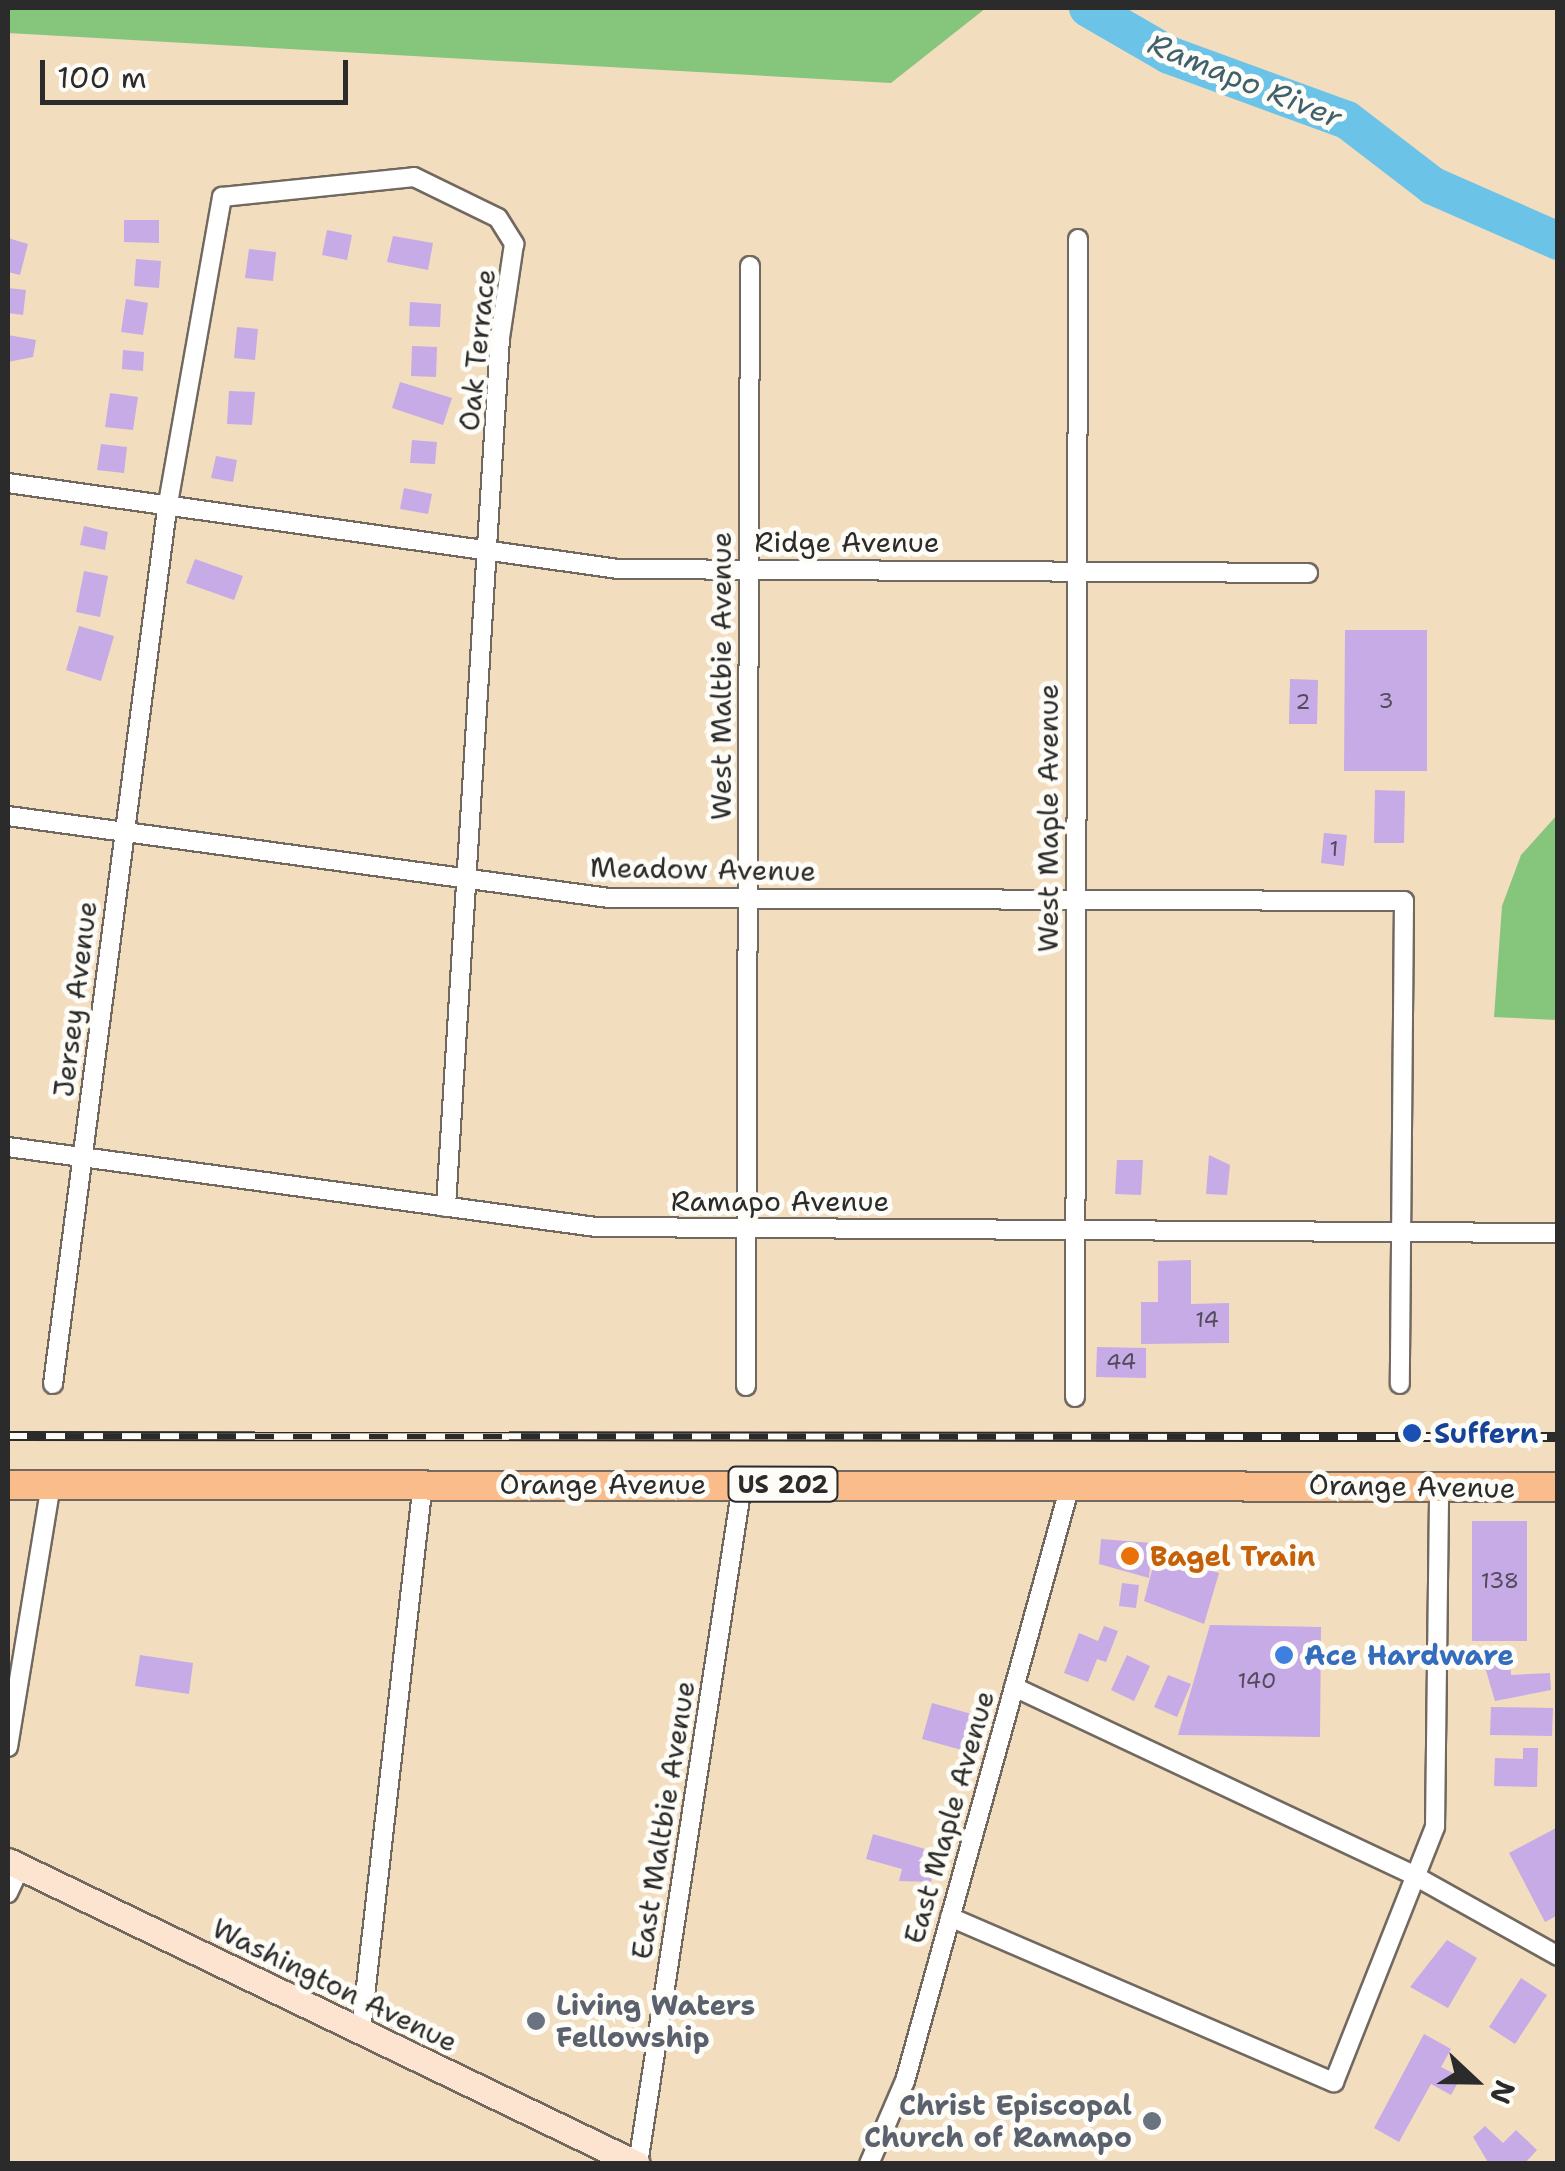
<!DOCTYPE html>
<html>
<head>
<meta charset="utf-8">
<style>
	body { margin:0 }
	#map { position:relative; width:1565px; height:2171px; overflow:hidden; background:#f3ddbf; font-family:"Shantell Sans",sans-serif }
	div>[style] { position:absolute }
	.green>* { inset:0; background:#86c57c }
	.river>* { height:38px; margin:-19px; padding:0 19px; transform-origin:19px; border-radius:19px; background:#6bc3e8 }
	.building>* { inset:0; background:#c6abe6 }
	.roads { filter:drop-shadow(2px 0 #71695f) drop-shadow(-2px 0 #71695f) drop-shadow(0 2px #71695f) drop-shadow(0 -2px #71695f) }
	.street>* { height:18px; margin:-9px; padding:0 9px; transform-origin:9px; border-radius:9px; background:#fff }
	.secondary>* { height:25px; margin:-12.5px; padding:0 12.5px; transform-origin:12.5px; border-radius:12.5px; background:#fde4d1 }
	.primary>* { height:28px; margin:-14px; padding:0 14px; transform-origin:14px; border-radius:14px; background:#fabc8b }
	.rail>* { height:10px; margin-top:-5px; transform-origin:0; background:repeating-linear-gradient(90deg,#fdfcf7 0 19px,#2b2b2b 0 38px); box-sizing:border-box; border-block:2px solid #2b2b2b }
	.dots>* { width:28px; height:28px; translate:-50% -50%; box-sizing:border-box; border:5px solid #fdfcf7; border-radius:50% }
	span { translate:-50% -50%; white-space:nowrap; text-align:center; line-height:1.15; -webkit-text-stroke:10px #fdfcf7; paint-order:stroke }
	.number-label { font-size:22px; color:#524b5a }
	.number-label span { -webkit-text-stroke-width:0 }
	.shield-label span { padding:2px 8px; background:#fdfcf7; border:2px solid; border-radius:8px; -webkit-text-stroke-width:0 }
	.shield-label { font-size:25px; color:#2b2b2b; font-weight:700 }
	.street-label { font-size:28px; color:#2b2b2b }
	.transit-label { font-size:28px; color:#164399; font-weight:700 }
	.left { translate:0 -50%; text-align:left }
	.food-label { font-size:28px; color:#c56008; font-weight:700 }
	.shop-label { font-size:28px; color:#366cbe; font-weight:700 }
	.worship-label { font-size:28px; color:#5b616d; font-weight:700 }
	.right { translate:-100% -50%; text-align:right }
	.water-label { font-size:30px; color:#41606d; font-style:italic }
	.frame { position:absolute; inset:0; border:10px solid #2b2b2b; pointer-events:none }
	.north { position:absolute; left:1425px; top:2031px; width:100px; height:100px; -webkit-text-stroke:8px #fdfcf7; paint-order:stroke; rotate:112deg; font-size:28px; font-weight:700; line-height:40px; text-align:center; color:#2b2b2b }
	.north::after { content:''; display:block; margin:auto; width:35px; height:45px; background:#2b2b2b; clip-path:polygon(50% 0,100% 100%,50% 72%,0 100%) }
	.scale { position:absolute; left:40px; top:60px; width:308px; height:45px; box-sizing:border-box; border:5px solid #2b2b2b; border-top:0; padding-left:12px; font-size:30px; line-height:35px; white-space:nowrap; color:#2b2b2b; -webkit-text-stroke:8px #fdfcf7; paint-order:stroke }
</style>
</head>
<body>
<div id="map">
	<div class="green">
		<i style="clip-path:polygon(8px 8px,986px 8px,891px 83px,8px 33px)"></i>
		<i style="clip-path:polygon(1557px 815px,1557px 1020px,1494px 1017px,1502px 906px,1521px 855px)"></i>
	</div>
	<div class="river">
		<i style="left:1088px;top:8px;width:94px;rotate:30.1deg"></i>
		<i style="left:1169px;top:55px;width:189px;rotate:20.1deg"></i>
		<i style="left:1347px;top:120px;width:108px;rotate:37.5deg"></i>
		<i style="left:1433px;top:186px;width:137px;rotate:23.7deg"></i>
	</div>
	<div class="building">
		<i style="clip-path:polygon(124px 220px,159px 220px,159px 243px,124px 242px)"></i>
		<i style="clip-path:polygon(327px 230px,352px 235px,347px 260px,322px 255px)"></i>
		<i style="clip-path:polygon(393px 236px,433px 243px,428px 270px,387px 262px)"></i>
		<i style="clip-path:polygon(8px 238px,28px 244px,20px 275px,8px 272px)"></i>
		<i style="clip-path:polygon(249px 249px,276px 252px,273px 281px,245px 278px)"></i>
		<i style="clip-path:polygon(136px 259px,161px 261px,159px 288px,134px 286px)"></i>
		<i style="clip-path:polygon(8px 288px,26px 290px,23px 315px,8px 313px)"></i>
		<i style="clip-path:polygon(126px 299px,148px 303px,143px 335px,121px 332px)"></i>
		<i style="clip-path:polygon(410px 302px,441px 304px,440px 327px,409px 326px)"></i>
		<i style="clip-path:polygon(237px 327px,258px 329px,255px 360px,234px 358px)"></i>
		<i style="clip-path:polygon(8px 335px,36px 340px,33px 357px,8px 362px)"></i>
		<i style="clip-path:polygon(412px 346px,437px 347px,436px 377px,411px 376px)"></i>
		<i style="clip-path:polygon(123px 350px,144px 352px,143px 371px,122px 369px)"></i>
		<i style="clip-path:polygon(400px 382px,452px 398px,443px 425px,392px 408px)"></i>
		<i style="clip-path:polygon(229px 391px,255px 392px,252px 425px,227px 424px)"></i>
		<i style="clip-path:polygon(110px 393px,138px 397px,133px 430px,105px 427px)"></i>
		<i style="clip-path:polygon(412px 440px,437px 442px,435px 464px,410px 463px)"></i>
		<i style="clip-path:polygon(101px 444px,127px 447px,124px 473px,97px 470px)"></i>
		<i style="clip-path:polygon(216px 456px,237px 460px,233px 482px,211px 478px)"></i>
		<i style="clip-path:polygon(404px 488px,432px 494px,428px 514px,400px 509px)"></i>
		<i style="clip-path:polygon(84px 526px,108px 532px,105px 550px,80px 545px)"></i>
		<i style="clip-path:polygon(195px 559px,243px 576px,234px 600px,186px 583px)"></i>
		<i style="clip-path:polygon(84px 571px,108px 576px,100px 617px,76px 612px)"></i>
		<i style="clip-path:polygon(79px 626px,114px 636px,101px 681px,66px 670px)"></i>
		<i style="clip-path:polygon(1345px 630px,1427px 630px,1427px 771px,1344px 771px)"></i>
		<i style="clip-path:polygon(1290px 679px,1318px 680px,1317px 724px,1289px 724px)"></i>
		<i style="clip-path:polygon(1375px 790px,1405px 791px,1404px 843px,1374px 843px)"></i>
		<i style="clip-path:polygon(1324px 833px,1347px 835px,1344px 866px,1321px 863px)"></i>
		<i style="clip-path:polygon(1209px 1155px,1230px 1165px,1227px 1195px,1206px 1194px)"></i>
		<i style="clip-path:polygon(1117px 1160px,1143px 1160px,1141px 1195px,1115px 1194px)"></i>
		<i style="clip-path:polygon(1191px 1260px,1191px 1304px,1229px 1303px,1229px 1343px,1141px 1344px,1141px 1302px,1158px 1302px,1158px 1261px)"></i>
		<i style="clip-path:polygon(1097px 1347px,1146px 1348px,1146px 1378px,1096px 1377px)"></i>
		<i style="clip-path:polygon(1472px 1521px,1527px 1521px,1527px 1641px,1472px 1641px)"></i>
		<i style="clip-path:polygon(1101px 1539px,1152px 1543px,1149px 1578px,1099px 1564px)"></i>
		<i style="clip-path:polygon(1156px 1555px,1219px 1573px,1204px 1624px,1144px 1601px)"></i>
		<i style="clip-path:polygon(1122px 1583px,1139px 1585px,1136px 1608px,1119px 1606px)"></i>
		<i style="clip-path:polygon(1210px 1625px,1321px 1627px,1320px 1737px,1178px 1735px)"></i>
		<i style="clip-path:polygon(1104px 1626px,1118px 1631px,1106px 1662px,1097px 1659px,1088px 1682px,1064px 1673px,1079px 1633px,1098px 1641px)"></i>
		<i style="clip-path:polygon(140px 1655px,193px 1663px,189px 1694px,135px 1686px)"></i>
		<i style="clip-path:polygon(1127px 1655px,1150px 1666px,1134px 1701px,1111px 1690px)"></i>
		<i style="clip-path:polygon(1510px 1656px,1511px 1675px,1550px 1673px,1551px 1690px,1495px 1701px,1482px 1657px)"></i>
		<i style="clip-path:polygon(1168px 1675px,1191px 1684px,1177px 1717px,1154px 1707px)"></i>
		<i style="clip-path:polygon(932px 1703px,979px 1716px,969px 1752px,922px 1739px)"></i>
		<i style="clip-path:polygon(1491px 1707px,1553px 1708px,1552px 1736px,1490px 1735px)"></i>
		<i style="clip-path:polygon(1523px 1748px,1538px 1748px,1537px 1787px,1494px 1786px,1495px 1758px,1523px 1759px)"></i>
		<i style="clip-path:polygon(1558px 1827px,1558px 1915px,1545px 1922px,1509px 1853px)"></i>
		<i style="clip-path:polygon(873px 1834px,939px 1853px,931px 1882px,899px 1881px,902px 1869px,866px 1859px)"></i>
		<i style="clip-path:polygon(1447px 1940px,1477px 1958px,1448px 2008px,1410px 1987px)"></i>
		<i style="clip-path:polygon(1521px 1978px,1547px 1995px,1515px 2044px,1489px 2027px)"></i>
		<i style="clip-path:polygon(1424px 2034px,1451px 2049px,1441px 2067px,1461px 2077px,1451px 2095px,1431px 2084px,1399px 2142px,1374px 2128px)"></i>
		<i style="clip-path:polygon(1485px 2126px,1503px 2143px,1516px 2130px,1537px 2150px,1524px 2164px,1489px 2164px,1473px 2137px)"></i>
	</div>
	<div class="roads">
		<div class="street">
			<i style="left:8px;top:483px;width:616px;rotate:8.02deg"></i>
			<i style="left:618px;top:569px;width:690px;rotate:0.33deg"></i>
			<i style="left:8px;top:816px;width:607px;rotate:7.77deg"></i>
			<i style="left:609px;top:898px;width:795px;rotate:0.22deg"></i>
			<i style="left:1404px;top:901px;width:483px;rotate:90.5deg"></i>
			<i style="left:8px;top:1147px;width:593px;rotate:7.75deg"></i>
			<i style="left:596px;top:1227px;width:962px;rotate:0.36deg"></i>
			<i style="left:53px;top:1384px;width:882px;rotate:-82.58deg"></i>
			<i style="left:167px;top:509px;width:317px;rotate:-80deg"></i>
			<i style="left:222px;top:197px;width:193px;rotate:-5.9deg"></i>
			<i style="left:414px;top:177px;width:93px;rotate:26deg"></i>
			<i style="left:498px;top:218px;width:31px;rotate:58deg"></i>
			<i style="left:514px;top:244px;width:95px;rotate:98.5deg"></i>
			<i style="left:500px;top:338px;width:871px;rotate:93.56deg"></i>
			<i style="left:746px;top:1386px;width:1120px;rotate:-89.8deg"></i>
			<i style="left:1075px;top:1397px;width:1158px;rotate:-89.85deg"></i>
			<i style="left:1014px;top:1687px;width:443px;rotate:25.2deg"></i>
			<i style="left:1415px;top:1876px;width:164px;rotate:29.2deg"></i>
			<i style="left:8px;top:1747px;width:266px;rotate:-80.7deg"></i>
			<i style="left:8px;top:1893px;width:29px;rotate:-65deg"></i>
			<i style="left:950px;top:1917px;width:418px;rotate:23.3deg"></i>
			<i style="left:1334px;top:2082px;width:274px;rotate:-68.4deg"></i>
			<i style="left:1435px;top:1827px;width:340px;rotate:-89.3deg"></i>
			<i style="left:361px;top:2031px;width:551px;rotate:-83.55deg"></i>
			<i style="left:638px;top:2164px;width:687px;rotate:-81.29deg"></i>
			<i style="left:869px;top:2164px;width:90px;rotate:-66.6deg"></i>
			<i style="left:905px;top:2081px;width:622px;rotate:-74.51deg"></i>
		</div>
		<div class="secondary">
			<i style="left:8px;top:1861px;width:698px;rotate:25.72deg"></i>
		</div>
		<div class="primary">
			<i style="left:8px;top:1485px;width:1550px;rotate:0.07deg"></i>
		</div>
	</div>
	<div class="rail">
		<i style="left:8px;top:1436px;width:1550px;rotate:0.04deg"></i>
	</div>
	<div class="dots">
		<i style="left:1412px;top:1433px;background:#1a4fb4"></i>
		<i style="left:1130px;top:1556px;background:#e8710a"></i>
		<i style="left:1284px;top:1655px;background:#3f7fe0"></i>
		<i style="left:536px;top:2021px;background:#6b7280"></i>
		<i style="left:1152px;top:2121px;background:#6b7280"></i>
	</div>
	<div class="number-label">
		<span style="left:1386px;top:701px">3</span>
		<span style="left:1303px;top:702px">2</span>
		<span style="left:1334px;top:849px">1</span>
		<span style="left:1207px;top:1320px">14</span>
		<span style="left:1121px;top:1362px">44</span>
		<span style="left:1500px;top:1581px">138</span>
		<span style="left:1257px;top:1681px">140</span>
	</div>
	<div class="shield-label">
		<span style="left:783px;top:1484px">US 202</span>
	</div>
	<div class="street-label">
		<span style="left:477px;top:350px;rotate:-84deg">Oak Terrace</span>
		<span style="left:847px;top:542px">Ridge Avenue</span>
		<span style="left:721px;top:676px;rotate:-90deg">West Maltbie Avenue</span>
		<span style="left:1048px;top:818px;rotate:-90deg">West Maple Avenue</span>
		<span style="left:703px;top:869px;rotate:1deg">Meadow Avenue</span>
		<span style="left:75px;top:999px;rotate:-83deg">Jersey Avenue</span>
		<span style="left:780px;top:1201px">Ramapo Avenue</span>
		<span style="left:603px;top:1484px">Orange Avenue</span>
		<span style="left:1412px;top:1486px;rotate:1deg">Orange Avenue</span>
		<span style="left:949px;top:1817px;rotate:-74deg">East Maple Avenue</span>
		<span style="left:663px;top:1820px;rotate:-81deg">East Maltbie Avenue</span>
		<span style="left:335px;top:1985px;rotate:26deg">Washington Avenue</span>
	</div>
	<div class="transit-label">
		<span class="left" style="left:1434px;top:1433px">Suffern</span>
	</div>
	<div class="food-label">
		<span class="left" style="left:1150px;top:1556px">Bagel Train</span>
	</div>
	<div class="shop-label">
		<span class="left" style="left:1304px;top:1655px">Ace Hardware</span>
	</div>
	<div class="worship-label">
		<span class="left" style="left:556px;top:2021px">Living Waters<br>Fellowship</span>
		<span class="right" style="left:1132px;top:2121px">Christ Episcopal<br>Church of Ramapo</span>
	</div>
	<div class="water-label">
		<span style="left:1245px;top:81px;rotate:22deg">Ramapo River</span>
	</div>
	<div class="frame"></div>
	<div class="north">N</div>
	<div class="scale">100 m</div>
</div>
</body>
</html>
